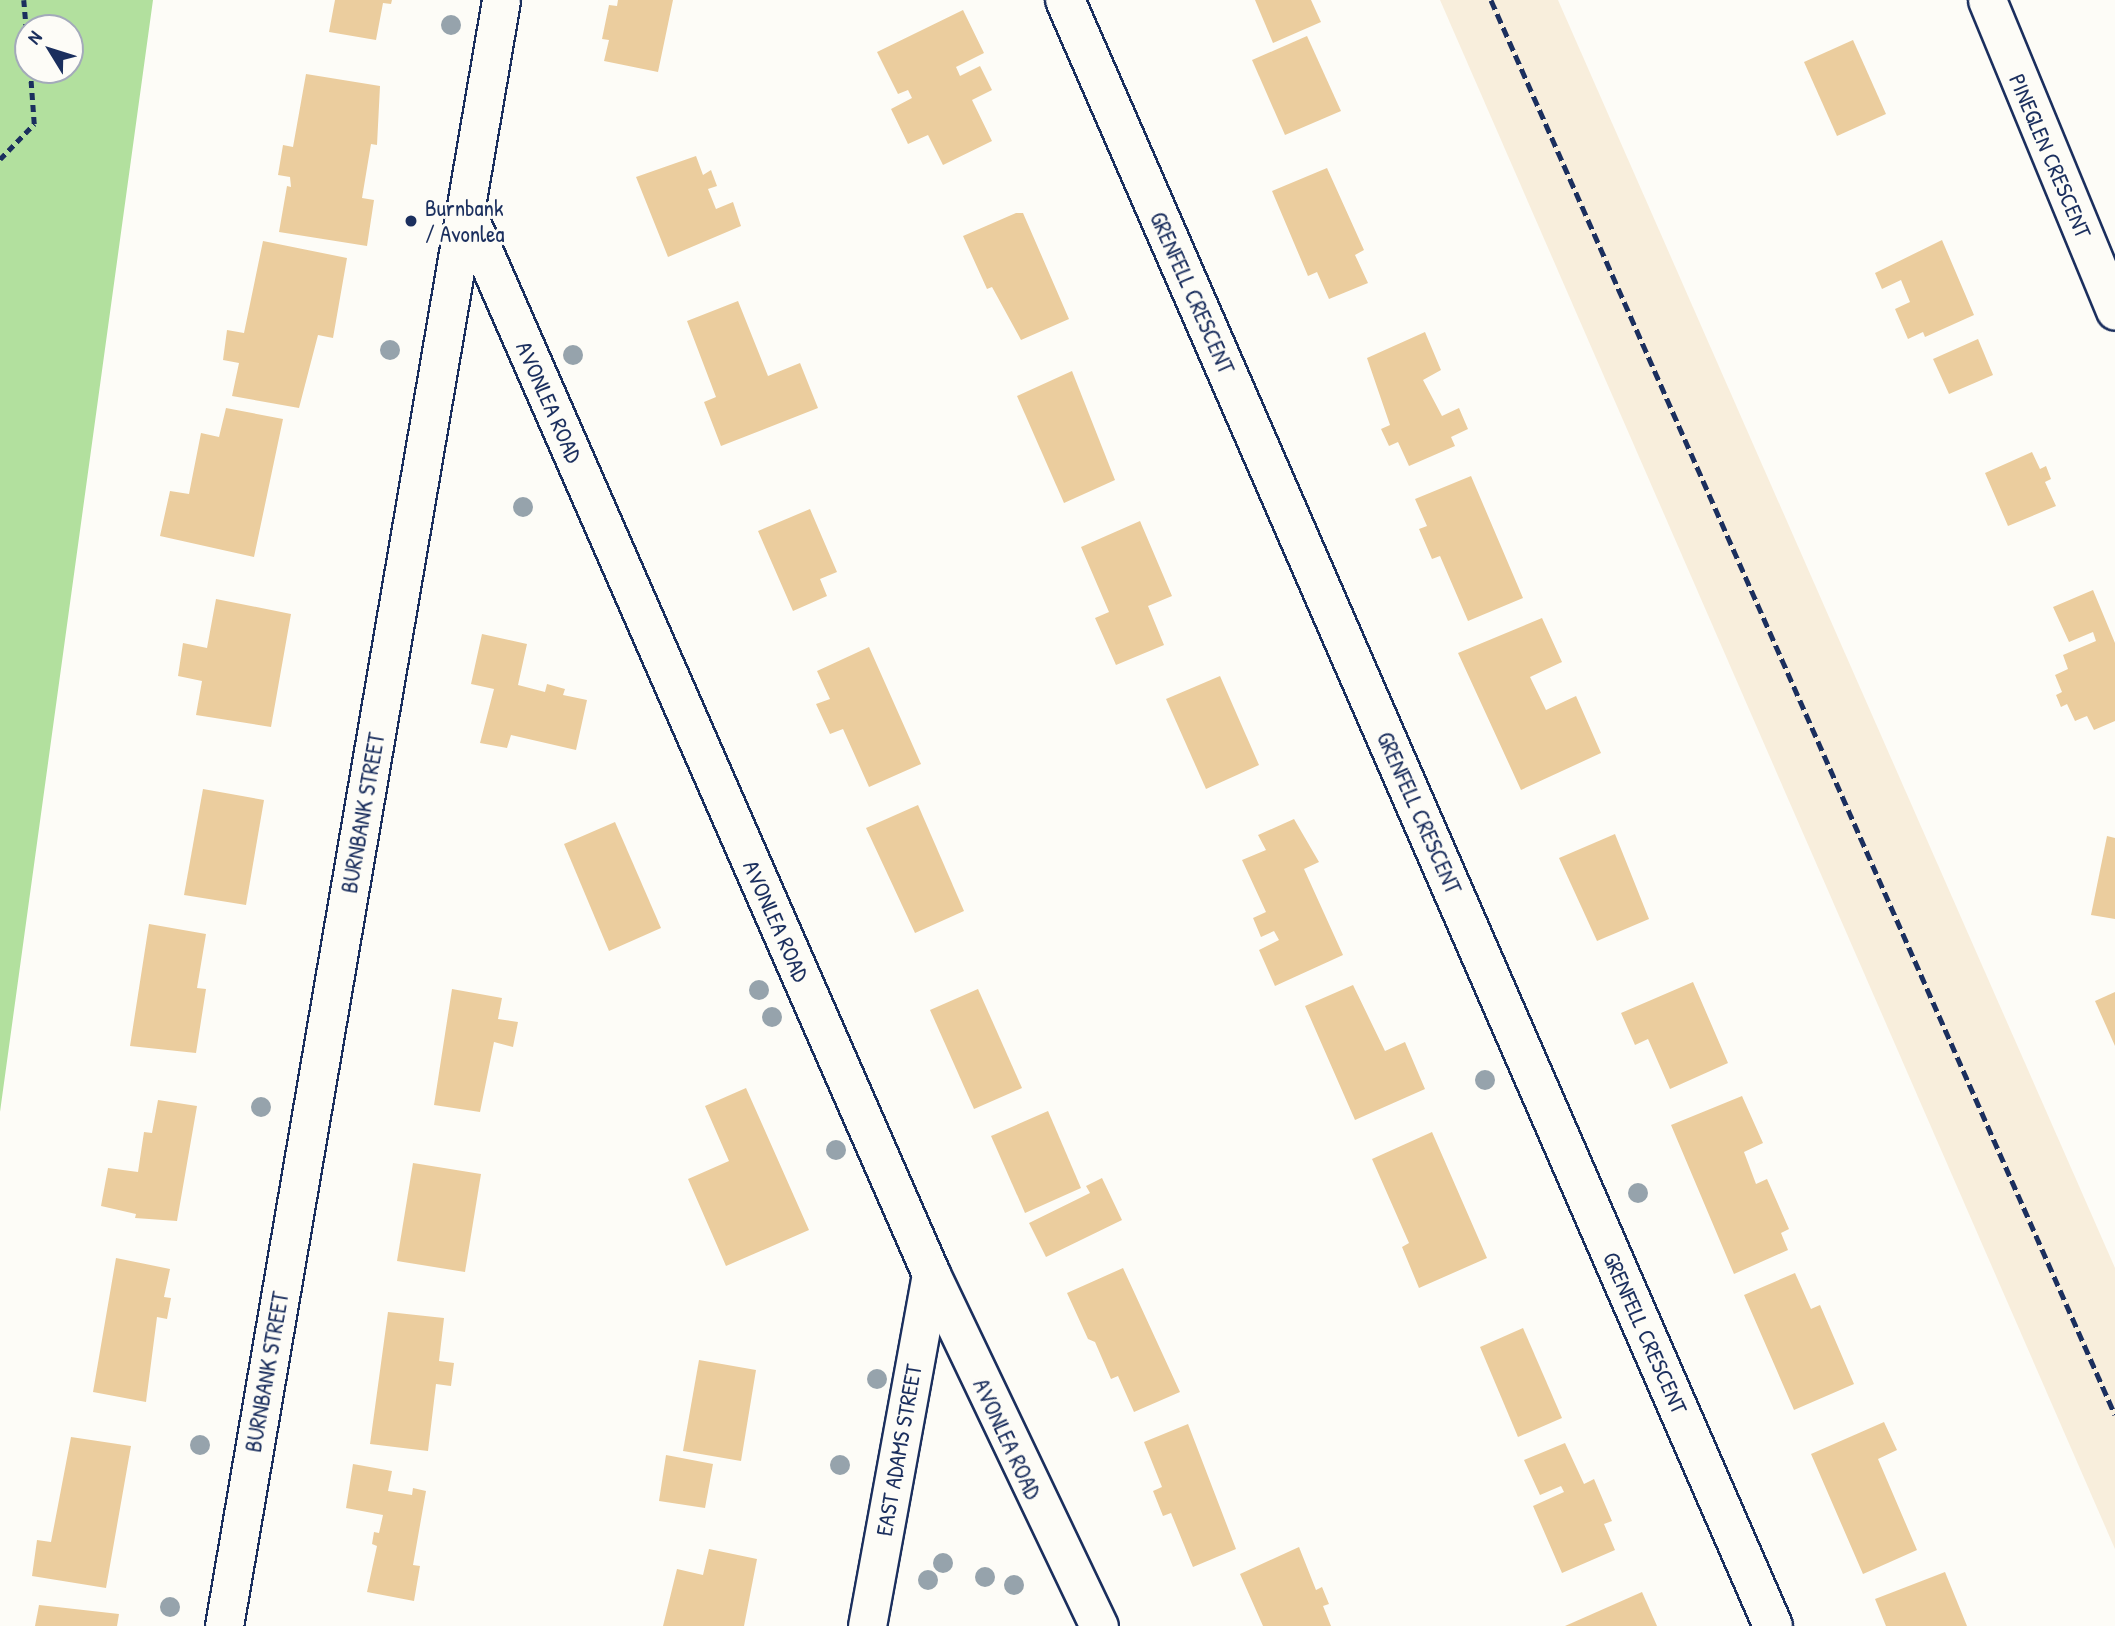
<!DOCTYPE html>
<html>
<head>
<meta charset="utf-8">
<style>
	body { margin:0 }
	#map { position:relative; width:2115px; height:1626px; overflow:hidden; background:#fdfcf7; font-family:"Patrick Hand",sans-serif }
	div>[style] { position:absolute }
	.built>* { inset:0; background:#f8eedc }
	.green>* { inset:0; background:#b2e09e }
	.building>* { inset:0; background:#ebcd9e }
	.path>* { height:4.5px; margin-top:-2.25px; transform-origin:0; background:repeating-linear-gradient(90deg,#1b2f5e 0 7px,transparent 0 12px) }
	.roads { filter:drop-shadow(2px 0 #1b2f5e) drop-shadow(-2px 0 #1b2f5e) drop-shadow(0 2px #1b2f5e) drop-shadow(0 -2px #1b2f5e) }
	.minor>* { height:37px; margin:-18.5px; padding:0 18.5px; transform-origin:18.5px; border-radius:18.5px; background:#fdfcf7 }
	.tertiary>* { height:38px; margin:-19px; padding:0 19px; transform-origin:19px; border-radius:19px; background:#fdfcf7 }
	.rail>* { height:5px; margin-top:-2.5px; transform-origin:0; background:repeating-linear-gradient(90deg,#1b2f5e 0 10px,transparent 0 15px) }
	.trees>* { width:20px; height:20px; margin:-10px; border-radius:50%; background:#96a3ac }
	.dots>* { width:19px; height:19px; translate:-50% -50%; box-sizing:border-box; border:4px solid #fdfcf7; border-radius:50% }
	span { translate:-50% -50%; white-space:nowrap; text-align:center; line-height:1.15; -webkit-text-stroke:6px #fdfcf7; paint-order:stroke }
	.street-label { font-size:23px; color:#1b2f5e }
	.poi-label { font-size:23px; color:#1b2f5e }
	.left { translate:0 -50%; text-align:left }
	.north { position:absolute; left:14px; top:14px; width:70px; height:70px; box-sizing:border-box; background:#fdfcf7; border:2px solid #a3aaba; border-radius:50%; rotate:308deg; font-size:19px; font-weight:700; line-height:28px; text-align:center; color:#1b2f5e }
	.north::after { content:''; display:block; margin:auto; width:24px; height:32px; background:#1b2f5e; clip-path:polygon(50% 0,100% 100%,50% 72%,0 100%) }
</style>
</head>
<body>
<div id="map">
	<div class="built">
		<i style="clip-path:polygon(1440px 0,1558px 0,2115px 1268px,2115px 1549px)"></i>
	</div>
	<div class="green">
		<i style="clip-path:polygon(evenodd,0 0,153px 0,0 1112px,0 0,28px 28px,70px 28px,70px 70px,28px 70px,28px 28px)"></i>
	</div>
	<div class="building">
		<i style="clip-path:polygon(335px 0,392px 0,391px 4px,383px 3px,376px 40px,329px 32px)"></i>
		<i style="clip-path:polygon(618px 0,673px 0,658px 72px,604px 61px,609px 40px,602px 39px,609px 5px,617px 6px)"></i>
		<i style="clip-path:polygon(1255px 0,1311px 0,1321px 22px,1273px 43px)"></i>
		<i style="clip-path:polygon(963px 10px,984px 53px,956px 67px,960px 76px,980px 66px,992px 90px,972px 100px,992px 141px,943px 165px,928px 135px,908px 144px,891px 109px,912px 98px,908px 90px,898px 94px,877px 52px)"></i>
		<i style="clip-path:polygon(1307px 36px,1341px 111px,1285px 135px,1252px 60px)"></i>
		<i style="clip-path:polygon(1853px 40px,1886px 114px,1837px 136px,1804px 62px)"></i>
		<i style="clip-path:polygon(306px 74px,380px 86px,377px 145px,371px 144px,362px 198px,374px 200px,367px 246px,279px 232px,287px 186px,291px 187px,290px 177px,278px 175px,283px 145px,293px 147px)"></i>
		<i style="clip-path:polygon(696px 156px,703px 175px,711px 170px,717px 186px,708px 189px,716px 209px,733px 202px,741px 226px,668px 257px,636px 177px)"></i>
		<i style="clip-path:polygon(1327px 168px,1364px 250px,1355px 255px,1368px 283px,1329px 299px,1317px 272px,1308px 276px,1272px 191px)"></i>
		<i style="clip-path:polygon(1016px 213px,1023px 213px,1069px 319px,1021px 340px,992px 287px,987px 289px,963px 236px)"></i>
		<i style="clip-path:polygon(1942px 240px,1974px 315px,1925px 337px,1923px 332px,1908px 339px,1895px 309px,1910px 302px,1901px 280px,1882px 289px,1875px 273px)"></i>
		<i style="clip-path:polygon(263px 241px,347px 258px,333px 338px,318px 335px,299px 408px,232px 396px,239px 363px,223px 360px,227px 330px,244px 333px)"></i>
		<i style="clip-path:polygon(738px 301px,768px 376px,800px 363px,818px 408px,721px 446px,704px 402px,716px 397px,687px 321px)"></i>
		<i style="clip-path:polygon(1425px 332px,1441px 370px,1423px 380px,1442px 416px,1459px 408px,1468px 429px,1451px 437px,1455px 446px,1409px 466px,1398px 442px,1389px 446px,1381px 429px,1390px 425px,1367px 358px)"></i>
		<i style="clip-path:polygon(1978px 339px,1993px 375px,1949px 394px,1933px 359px)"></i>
		<i style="clip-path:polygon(1072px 371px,1115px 480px,1064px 503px,1017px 396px)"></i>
		<i style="clip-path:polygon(226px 408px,283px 419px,254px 557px,160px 536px,170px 491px,189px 494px,201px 433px,219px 437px)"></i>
		<i style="clip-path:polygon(2032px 452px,2040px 469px,2046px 466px,2051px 479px,2045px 482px,2056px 506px,2008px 526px,1985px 473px)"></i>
		<i style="clip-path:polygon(1471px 476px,1523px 598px,1468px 621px,1440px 556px,1432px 559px,1419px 529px,1427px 526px,1415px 499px)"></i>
		<i style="clip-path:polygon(810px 509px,837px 572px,820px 579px,827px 596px,793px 611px,758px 531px)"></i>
		<i style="clip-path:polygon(1140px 521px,1172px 596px,1148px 606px,1164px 645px,1116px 665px,1095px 618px,1109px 612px,1081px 547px)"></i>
		<i style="clip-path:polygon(2093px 590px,2115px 643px,2115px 721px,2094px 730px,2087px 716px,2075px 721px,2067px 704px,2061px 707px,2056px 695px,2062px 692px,2055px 675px,2068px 669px,2063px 655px,2096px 641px,2093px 632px,2069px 642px,2053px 607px)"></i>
		<i style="clip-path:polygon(216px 599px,291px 614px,271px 727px,196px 715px,202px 681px,178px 676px,183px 643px,207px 648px)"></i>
		<i style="clip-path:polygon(1542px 618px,1562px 662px,1530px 677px,1546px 710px,1576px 696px,1601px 753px,1521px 790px,1458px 653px)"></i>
		<i style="clip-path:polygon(482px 634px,527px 644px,518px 685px,545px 692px,547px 684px,565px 689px,563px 695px,587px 700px,576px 750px,511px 735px,507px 748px,480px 743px,494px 689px,471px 684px)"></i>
		<i style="clip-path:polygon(869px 647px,921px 764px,869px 787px,843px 729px,830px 734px,816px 704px,830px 699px,817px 671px)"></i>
		<i style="clip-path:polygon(1220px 676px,1259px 765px,1206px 789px,1166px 699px)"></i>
		<i style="clip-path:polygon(203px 789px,264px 800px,246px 905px,184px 895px)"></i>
		<i style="clip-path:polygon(918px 805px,964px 911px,915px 933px,866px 828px)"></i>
		<i style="clip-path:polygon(1294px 819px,1319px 862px,1304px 869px,1343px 955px,1275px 986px,1259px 950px,1279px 940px,1274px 931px,1261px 937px,1253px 918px,1266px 912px,1242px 860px,1266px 850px,1258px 835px)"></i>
		<i style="clip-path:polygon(615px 822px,661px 928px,609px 951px,564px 844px)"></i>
		<i style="clip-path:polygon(1615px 834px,1649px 919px,1597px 941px,1559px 858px)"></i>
		<i style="clip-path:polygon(2107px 836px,2115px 838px,2115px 919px,2091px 915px)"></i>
		<i style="clip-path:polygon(149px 924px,206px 934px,197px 988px,206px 989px,196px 1053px,130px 1046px)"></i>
		<i style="clip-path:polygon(1693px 982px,1728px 1063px,1670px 1089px,1648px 1039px,1635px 1045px,1621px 1013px)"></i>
		<i style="clip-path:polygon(1353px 985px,1385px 1051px,1405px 1042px,1425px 1089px,1355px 1120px,1305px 1006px)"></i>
		<i style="clip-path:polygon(452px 989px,502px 998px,498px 1019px,518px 1022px,513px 1047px,494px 1042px,480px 1112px,434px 1105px)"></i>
		<i style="clip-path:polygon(978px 989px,1022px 1088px,974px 1109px,930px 1010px)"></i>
		<i style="clip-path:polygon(2115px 992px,2115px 1046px,2095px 1001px)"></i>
		<i style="clip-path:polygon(746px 1088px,809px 1230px,726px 1266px,688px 1179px,729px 1161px,705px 1106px)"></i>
		<i style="clip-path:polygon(1742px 1096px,1763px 1143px,1744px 1152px,1756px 1184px,1767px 1179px,1789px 1229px,1781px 1233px,1788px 1250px,1734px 1274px,1671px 1125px)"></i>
		<i style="clip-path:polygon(158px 1100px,197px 1106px,177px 1221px,135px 1218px,136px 1214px,101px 1206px,108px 1168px,138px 1172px,144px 1132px,152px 1133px)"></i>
		<i style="clip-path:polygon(1048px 1111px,1081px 1188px,1025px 1213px,991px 1136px)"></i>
		<i style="clip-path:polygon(1432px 1132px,1487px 1258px,1419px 1288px,1402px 1247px,1409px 1243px,1372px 1159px)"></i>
		<i style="clip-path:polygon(413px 1163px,481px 1174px,465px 1272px,397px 1261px)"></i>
		<i style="clip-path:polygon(1102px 1178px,1122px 1220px,1046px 1257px,1029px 1223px,1090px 1193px,1086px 1186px)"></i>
		<i style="clip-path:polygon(116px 1258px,170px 1269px,164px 1297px,171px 1298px,167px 1319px,157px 1317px,146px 1402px,93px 1392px)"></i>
		<i style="clip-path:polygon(1123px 1268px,1180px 1392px,1134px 1412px,1118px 1376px,1111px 1379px,1095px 1342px,1088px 1339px,1067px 1293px)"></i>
		<i style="clip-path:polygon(1795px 1273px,1811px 1309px,1820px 1305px,1854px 1384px,1794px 1410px,1744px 1295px)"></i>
		<i style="clip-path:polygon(388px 1312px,444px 1318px,439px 1361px,454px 1363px,451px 1386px,436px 1384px,428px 1451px,370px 1444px)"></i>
		<i style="clip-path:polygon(1523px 1328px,1562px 1418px,1518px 1437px,1480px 1347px)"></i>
		<i style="clip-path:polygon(699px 1360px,756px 1370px,741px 1461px,683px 1451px)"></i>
		<i style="clip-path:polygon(1884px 1422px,1897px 1450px,1878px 1459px,1917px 1550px,1863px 1574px,1811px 1454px)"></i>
		<i style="clip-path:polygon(1188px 1424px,1236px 1549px,1193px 1567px,1171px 1513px,1163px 1516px,1153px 1491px,1162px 1487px,1144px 1442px)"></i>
		<i style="clip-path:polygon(71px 1437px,131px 1446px,106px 1588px,32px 1576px,37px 1540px,51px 1542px)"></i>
		<i style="clip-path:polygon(1565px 1443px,1584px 1484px,1594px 1479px,1612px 1521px,1604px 1524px,1615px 1550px,1562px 1573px,1533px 1506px,1564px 1492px,1561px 1486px,1540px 1495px,1524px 1460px)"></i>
		<i style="clip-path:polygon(666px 1455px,713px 1464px,705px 1508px,659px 1501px)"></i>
		<i style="clip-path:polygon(353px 1464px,392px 1471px,388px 1491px,412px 1495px,413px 1488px,426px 1491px,413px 1565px,420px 1566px,414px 1601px,367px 1592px,377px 1546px,372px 1544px,374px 1532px,379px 1533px,383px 1515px,346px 1508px)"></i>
		<i style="clip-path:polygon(1299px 1547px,1316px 1590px,1322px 1587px,1329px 1604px,1323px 1606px,1331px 1626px,1263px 1626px,1240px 1574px)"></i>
		<i style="clip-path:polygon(709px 1549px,757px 1559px,744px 1626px,663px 1626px,677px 1569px,703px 1575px)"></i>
		<i style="clip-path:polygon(1945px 1572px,1967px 1626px,1886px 1626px,1875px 1599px)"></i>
		<i style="clip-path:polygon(1642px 1592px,1657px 1626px,1565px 1626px)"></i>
		<i style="clip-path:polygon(39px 1605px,119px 1614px,117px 1626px,35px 1626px)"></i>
	</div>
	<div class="path">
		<i style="left:24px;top:0;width:48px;rotate:85.2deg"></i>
		<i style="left:0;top:159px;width:49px;rotate:-45.8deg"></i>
		<i style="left:34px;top:124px;width:54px;rotate:-94.2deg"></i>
	</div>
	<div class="roads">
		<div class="minor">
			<i style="left:1987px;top:0;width:336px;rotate:67.6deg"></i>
			<i style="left:466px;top:211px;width:1160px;rotate:66.37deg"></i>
			<i style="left:931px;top:1274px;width:390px;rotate:64.5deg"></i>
			<i style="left:224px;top:1626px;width:1649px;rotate:-80.33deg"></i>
			<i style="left:867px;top:1626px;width:358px;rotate:-79.7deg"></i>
		</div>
		<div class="tertiary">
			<i style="left:1065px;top:0;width:1773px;rotate:66.47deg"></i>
		</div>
	</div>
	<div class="rail">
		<i style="left:1491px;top:0;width:1546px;rotate:66.2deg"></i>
	</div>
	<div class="trees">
		<i style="left:451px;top:25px"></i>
		<i style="left:390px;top:350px"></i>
		<i style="left:573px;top:355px"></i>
		<i style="left:523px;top:507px"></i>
		<i style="left:759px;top:990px"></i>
		<i style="left:772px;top:1017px"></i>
		<i style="left:1485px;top:1080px"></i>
		<i style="left:261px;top:1107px"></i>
		<i style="left:836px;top:1150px"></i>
		<i style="left:1638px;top:1193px"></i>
		<i style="left:877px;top:1379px"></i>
		<i style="left:200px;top:1445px"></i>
		<i style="left:840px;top:1465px"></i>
		<i style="left:943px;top:1563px"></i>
		<i style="left:985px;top:1577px"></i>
		<i style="left:928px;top:1580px"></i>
		<i style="left:1014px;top:1585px"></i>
		<i style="left:170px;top:1607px"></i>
	</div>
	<div class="dots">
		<i style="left:411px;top:221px;background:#1b2f5e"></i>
	</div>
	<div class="street-label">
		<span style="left:2050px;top:156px;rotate:67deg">PINEGLEN CRESCENT</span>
		<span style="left:1192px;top:293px;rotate:66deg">GRENFELL CRESCENT</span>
		<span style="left:549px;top:402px;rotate:66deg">AVONLEA ROAD</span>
		<span style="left:363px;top:813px;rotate:-80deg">BURNBANK STREET</span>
		<span style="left:1419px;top:813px;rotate:66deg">GRENFELL CRESCENT</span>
		<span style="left:776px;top:921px;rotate:66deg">AVONLEA ROAD</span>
		<span style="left:1645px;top:1333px;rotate:66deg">GRENFELL CRESCENT</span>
		<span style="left:267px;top:1372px;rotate:-80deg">BURNBANK STREET</span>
		<span style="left:1007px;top:1439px;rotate:65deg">AVONLEA ROAD</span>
		<span style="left:899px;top:1450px;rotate:-80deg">EAST ADAMS STREET</span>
	</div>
	<div class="poi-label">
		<span class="left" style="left:425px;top:221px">Burnbank<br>/ Avonlea</span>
	</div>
	<div class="north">N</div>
</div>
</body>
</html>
